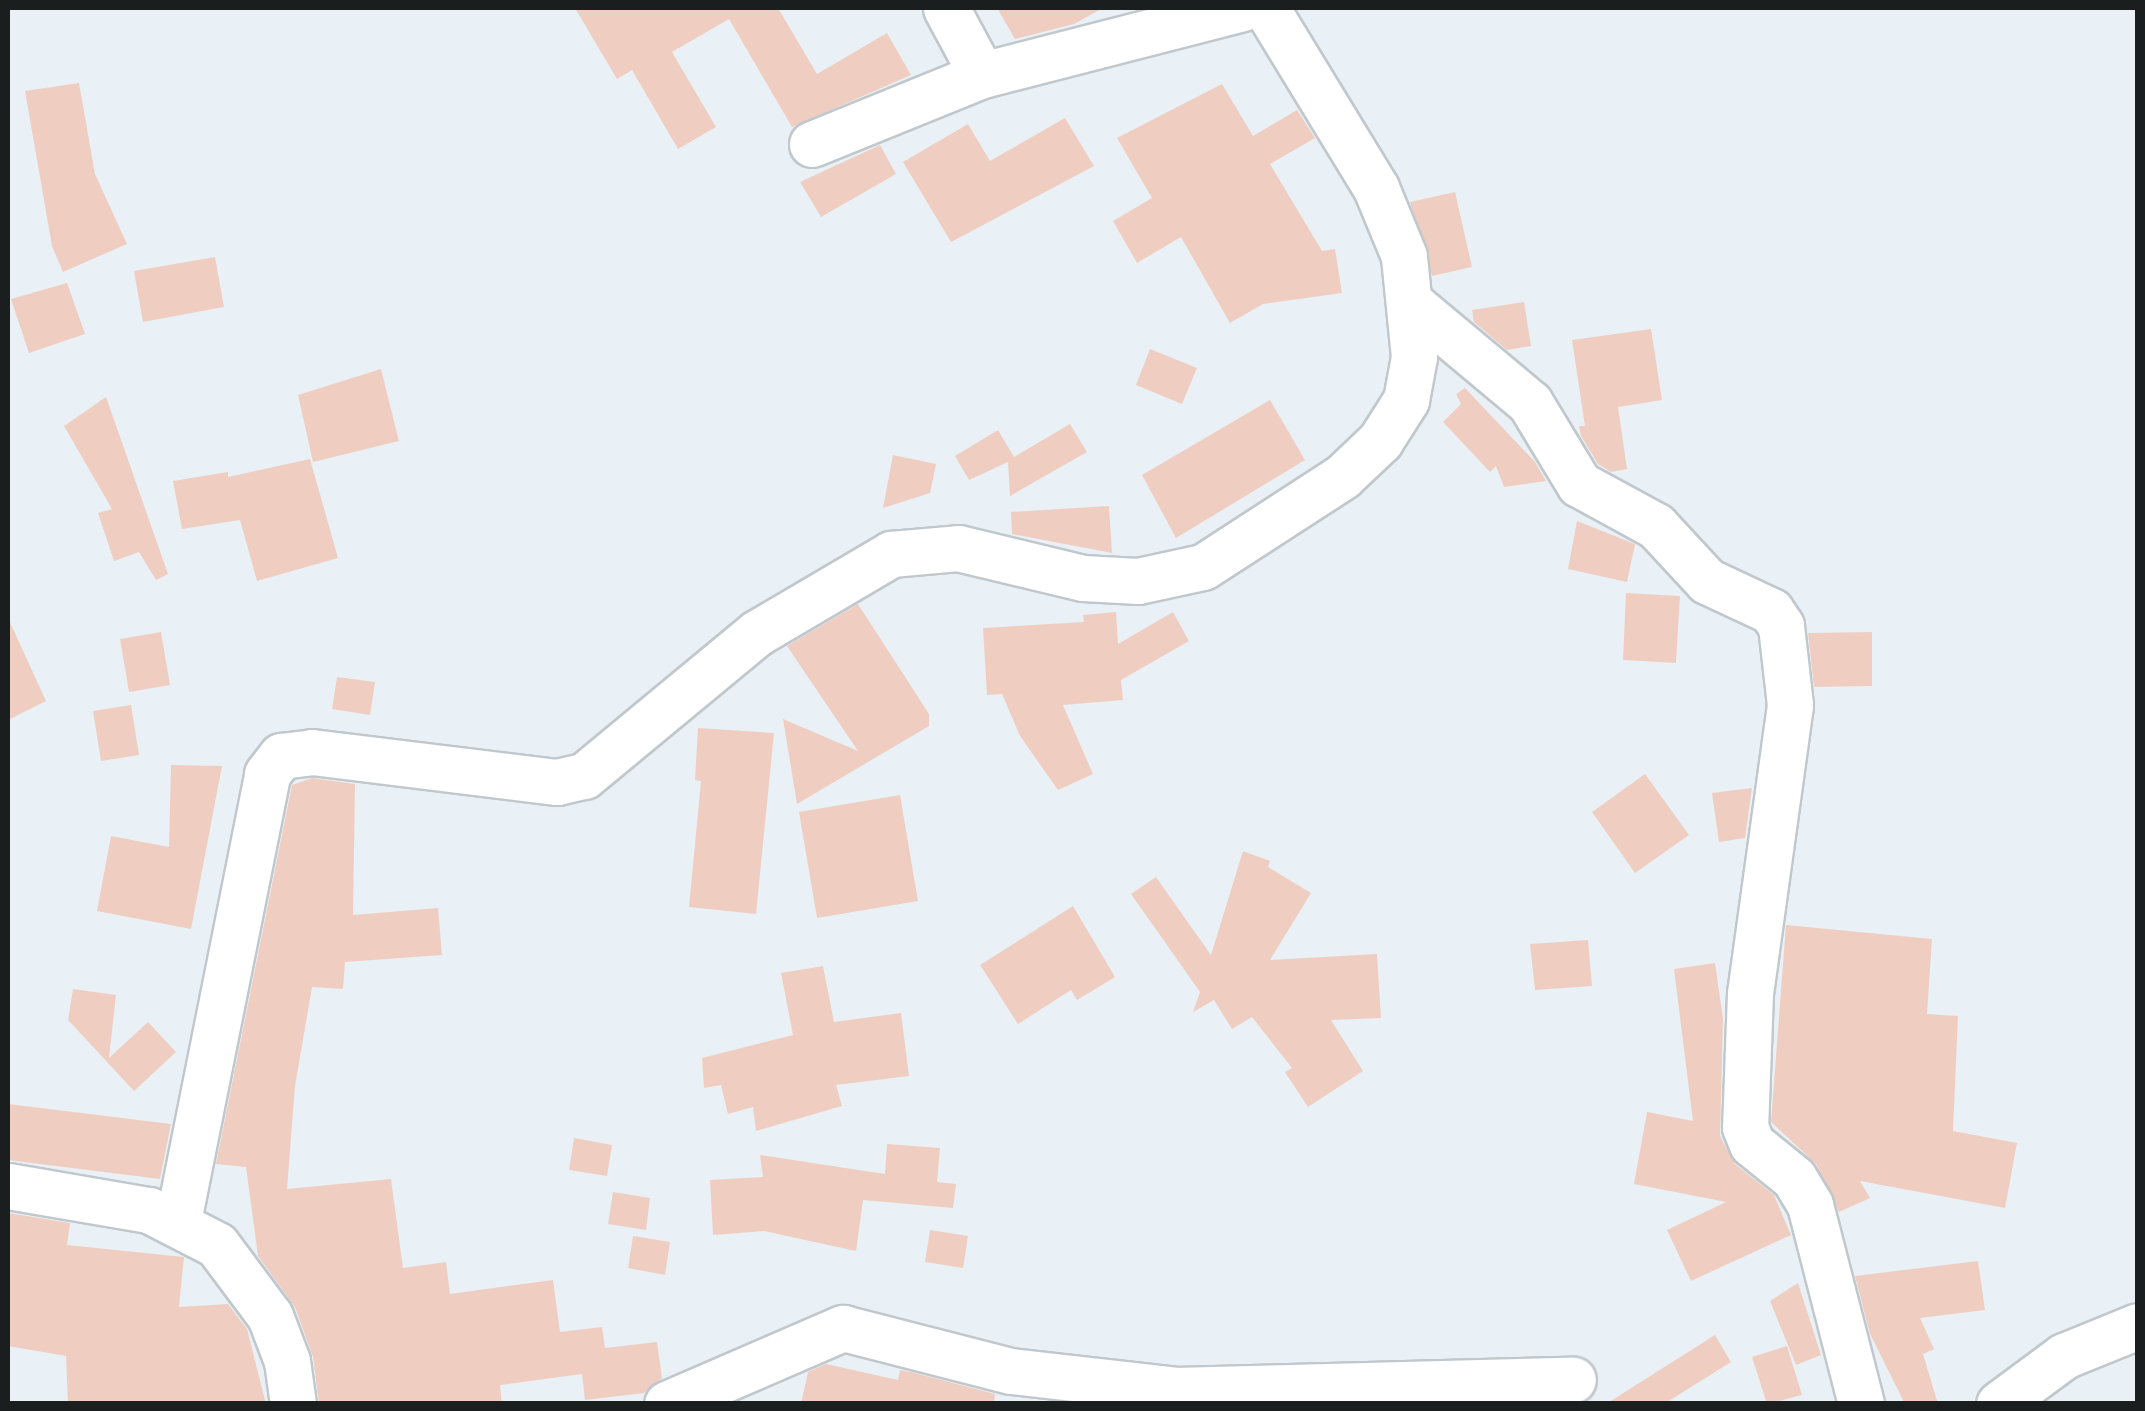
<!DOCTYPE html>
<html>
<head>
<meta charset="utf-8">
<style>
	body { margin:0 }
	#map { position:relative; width:2145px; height:1411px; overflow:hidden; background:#e9f1f6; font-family:Helvetica,sans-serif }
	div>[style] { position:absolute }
	.building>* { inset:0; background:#efcec1 }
	.roads { filter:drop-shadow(2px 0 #c1c8cd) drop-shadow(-2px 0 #c1c8cd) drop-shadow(0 2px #c1c8cd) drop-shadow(0 -2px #c1c8cd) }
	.minor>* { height:45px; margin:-22.5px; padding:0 22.5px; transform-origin:22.5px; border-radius:22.5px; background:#fff }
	span { translate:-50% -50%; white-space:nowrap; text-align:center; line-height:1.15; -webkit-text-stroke:9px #fcfdfe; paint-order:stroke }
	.frame { position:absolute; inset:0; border:10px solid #1b1e1f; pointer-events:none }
</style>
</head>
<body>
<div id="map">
	<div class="building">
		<i style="clip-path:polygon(575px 8px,778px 8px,817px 74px,887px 33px,911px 75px,792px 127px,729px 19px,672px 52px,716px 127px,678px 149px,632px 70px,617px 79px)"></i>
		<i style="clip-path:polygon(997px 8px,1103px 8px,1074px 24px,1015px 39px)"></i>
		<i style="clip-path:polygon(79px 83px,95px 174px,127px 244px,63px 272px,52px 246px,25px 91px)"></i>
		<i style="clip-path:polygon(1222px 84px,1253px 136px,1297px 110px,1315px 138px,1270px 164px,1322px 251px,1335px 249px,1342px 293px,1263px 304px,1230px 323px,1181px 237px,1137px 263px,1113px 221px,1152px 198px,1117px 138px)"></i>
		<i style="clip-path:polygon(1065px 118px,1094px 166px,951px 242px,903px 162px,968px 124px,990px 161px)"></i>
		<i style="clip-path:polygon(880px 145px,896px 174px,821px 217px,800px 182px)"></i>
		<i style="clip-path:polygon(1455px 192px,1472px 267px,1432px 276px,1410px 202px)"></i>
		<i style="clip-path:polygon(215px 257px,224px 307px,143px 322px,134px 271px)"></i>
		<i style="clip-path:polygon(67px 283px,85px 334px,29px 353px,11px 299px)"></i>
		<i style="clip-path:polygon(1524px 302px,1531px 346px,1507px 350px,1474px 322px,1472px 310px)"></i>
		<i style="clip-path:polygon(1651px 329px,1662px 400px,1618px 407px,1627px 469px,1611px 472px,1598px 464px,1581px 436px,1579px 426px,1585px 426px,1572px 340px)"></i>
		<i style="clip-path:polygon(1150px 349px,1197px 368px,1182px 404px,1136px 385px)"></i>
		<i style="clip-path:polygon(381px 369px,399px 441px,313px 462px,298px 395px)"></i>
		<i style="clip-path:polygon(1465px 388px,1535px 462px,1546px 481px,1504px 487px,1496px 466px,1490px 472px,1443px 422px,1461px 404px,1456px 394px)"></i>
		<i style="clip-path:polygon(106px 397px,168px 574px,156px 580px,139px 552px,114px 561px,98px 513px,112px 509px,64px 426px)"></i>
		<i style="clip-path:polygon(1270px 400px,1305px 460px,1176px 538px,1142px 475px)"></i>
		<i style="clip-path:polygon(1070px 424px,1087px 452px,1010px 496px,1008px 462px,969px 480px,955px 456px,998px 430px,1014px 457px)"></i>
		<i style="clip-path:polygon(893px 455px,936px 464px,930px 493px,883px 508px)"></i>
		<i style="clip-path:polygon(310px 459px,338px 558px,257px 581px,240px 520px,182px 529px,173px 481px,228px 472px,228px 477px)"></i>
		<i style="clip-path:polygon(1109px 506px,1112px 553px,1012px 534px,1011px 512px)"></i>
		<i style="clip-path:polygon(1577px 521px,1635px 544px,1627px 582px,1568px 569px)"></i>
		<i style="clip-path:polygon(1626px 593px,1680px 596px,1676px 663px,1623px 660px)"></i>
		<i style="clip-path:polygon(858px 604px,929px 714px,929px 726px,797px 804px,783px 719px,858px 751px,787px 646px)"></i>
		<i style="clip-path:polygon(1116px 612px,1118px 644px,1173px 612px,1189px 641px,1121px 680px,1123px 700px,1063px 705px,1093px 774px,1058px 790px,1020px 736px,1002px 694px,987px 695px,983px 628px,1084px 622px,1083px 615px)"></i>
		<i style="clip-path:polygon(8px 618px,46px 701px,8px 720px)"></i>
		<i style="clip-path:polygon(161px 632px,170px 685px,129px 692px,120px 639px)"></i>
		<i style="clip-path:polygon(1872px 632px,1872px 686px,1814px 687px,1808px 633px)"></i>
		<i style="clip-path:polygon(337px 677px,375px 682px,370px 715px,332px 709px)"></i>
		<i style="clip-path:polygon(131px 705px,139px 755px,101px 761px,93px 711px)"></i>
		<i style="clip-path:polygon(698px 728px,774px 733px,756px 914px,689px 907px,701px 781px,695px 780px)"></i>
		<i style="clip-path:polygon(171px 765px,222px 766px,191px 929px,97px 911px,111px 836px,169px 847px)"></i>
		<i style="clip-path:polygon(1645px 774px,1689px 835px,1635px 873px,1592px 812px)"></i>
		<i style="clip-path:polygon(312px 778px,355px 784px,353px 915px,438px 908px,442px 955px,345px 962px,343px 989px,312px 987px,295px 1086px,287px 1189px,391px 1179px,403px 1268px,446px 1262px,450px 1294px,553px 1280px,560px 1332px,602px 1327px,605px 1348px,657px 1342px,662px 1378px,644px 1393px,585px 1400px,582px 1374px,500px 1385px,502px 1404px,319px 1404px,313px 1357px,295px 1307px,258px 1256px,246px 1167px,216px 1164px,292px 785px)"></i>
		<i style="clip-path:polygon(1752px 788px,1745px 838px,1719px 842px,1712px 793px)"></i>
		<i style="clip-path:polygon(900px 795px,918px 901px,817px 918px,799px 812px)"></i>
		<i style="clip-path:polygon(1243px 851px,1270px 861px,1268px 867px,1311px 893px,1270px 960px,1377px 954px,1381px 1018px,1331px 1020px,1363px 1071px,1308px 1107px,1285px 1072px,1292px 1068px,1252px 1017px,1232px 1029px,1214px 1000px,1193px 1012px,1200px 992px,1131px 894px,1156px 877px,1211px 955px)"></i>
		<i style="clip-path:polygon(1073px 906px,1115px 977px,1077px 1000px,1071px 990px,1018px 1024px,980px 965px)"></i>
		<i style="clip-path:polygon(1786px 925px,1932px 939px,1927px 1014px,1958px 1016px,1953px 1131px,2017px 1143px,2005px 1208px,1860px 1181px,1870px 1198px,1839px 1212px,1816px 1164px,1771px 1122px)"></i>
		<i style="clip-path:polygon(1588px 940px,1592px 986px,1535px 990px,1530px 944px)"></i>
		<i style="clip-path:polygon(1715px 963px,1723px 1019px,1720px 1136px,1735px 1164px,1774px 1195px,1791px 1235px,1691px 1281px,1667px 1230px,1726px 1202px,1634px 1184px,1647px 1112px,1693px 1121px,1674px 969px)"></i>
		<i style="clip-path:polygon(823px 966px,834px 1022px,901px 1013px,909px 1076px,836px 1085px,842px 1106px,756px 1131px,753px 1107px,728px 1114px,721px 1085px,704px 1088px,702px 1058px,793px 1035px,781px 973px)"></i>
		<i style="clip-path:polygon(73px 989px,116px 995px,109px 1058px,148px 1022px,176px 1052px,134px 1091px,68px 1020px)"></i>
		<i style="clip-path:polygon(8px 1104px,171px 1124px,160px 1179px,8px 1160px)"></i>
		<i style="clip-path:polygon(574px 1138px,612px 1145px,607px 1176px,569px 1170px)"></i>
		<i style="clip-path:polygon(887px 1144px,940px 1148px,937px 1182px,956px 1184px,953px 1208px,863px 1200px,856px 1251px,764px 1231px,713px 1235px,710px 1180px,763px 1177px,760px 1155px,885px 1174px)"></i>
		<i style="clip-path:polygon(613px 1192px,650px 1198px,646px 1230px,608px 1224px)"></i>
		<i style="clip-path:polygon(8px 1213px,70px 1223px,67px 1245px,184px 1257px,179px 1307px,228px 1304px,247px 1329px,266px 1404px,68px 1404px,66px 1356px,8px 1346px)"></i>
		<i style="clip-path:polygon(930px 1230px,968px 1236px,963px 1268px,925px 1262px)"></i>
		<i style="clip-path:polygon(633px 1236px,670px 1242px,665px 1275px,628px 1268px)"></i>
		<i style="clip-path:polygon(1978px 1261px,1985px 1310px,1920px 1318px,1934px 1349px,1923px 1354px,1938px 1404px,1905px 1404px,1870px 1334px,1855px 1276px)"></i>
		<i style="clip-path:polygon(1798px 1283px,1821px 1355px,1796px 1365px,1770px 1301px)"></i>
		<i style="clip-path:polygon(1715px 1335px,1731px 1362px,1664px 1404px,1606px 1404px)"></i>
		<i style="clip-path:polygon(1787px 1346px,1802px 1395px,1767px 1404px,1752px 1357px)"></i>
		<i style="clip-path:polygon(826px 1364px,898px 1380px,900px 1370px,911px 1372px,995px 1394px,994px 1404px,801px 1404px,808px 1372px)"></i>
	</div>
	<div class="roads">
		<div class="minor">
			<i style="left:946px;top:8px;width:76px;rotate:61.8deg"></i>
			<i style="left:812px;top:144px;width:183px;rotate:-22.1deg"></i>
			<i style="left:982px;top:75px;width:269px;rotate:-14.4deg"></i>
			<i style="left:1414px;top:306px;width:151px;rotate:39.9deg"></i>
			<i style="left:1530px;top:403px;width:95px;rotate:58.8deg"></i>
			<i style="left:1579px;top:484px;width:88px;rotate:28.6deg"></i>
			<i style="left:1656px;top:526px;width:75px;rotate:47.2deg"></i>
			<i style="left:1707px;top:581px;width:71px;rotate:25.1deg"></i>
			<i style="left:1771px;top:611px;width:18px;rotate:56deg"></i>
			<i style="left:1781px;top:626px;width:80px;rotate:83.5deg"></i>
			<i style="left:1790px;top:705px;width:291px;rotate:97.9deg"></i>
			<i style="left:1750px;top:993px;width:134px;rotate:92.1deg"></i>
			<i style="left:1745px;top:1127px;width:18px;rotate:68deg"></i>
			<i style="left:1752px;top:1144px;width:54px;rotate:39deg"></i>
			<i style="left:1794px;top:1178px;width:31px;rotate:59deg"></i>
			<i style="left:1810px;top:1205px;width:205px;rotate:75.6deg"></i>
			<i style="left:8px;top:1186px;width:143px;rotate:9.7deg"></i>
			<i style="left:149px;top:1210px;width:76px;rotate:27.2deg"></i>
			<i style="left:217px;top:1245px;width:89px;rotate:53.3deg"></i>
			<i style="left:270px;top:1316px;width:48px;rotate:69.3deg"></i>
			<i style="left:287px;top:1361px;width:43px;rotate:82.1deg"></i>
			<i style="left:178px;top:1221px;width:456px;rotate:-78.7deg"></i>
			<i style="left:267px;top:774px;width:23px;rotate:-52deg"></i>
			<i style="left:281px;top:756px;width:31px;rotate:-7deg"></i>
			<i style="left:312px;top:752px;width:247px;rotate:7deg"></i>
			<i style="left:557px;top:782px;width:28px;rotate:-13deg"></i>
			<i style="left:584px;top:776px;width:224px;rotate:-39.6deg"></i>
			<i style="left:757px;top:633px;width:156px;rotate:-30.5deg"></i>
			<i style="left:891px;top:554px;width:67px;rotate:-5.1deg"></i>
			<i style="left:958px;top:548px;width:129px;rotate:13.5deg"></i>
			<i style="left:1083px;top:578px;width:55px;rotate:3.1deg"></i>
			<i style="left:1138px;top:581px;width:66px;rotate:-12.2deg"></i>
			<i style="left:1203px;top:567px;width:167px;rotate:-33deg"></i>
			<i style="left:1343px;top:476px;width:51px;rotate:-43.4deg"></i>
			<i style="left:1380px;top:441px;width:49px;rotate:-57.6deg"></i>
			<i style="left:1406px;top:400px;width:44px;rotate:-79.5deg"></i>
			<i style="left:1414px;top:357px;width:101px;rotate:-95.7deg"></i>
			<i style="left:1404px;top:256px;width:74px;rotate:-112.4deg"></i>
			<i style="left:1376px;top:188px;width:211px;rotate:-121.4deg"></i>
			<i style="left:667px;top:1404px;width:192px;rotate:-23.4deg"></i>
			<i style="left:843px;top:1328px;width:173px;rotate:14.4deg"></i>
			<i style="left:1011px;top:1371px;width:168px;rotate:6.5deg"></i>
			<i style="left:1178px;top:1390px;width:395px;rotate:-1.5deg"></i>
			<i style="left:1999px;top:1404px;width:81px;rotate:-36.4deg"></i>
			<i style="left:2064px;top:1356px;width:80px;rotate:-22.1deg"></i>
		</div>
	</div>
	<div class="frame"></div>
</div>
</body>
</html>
